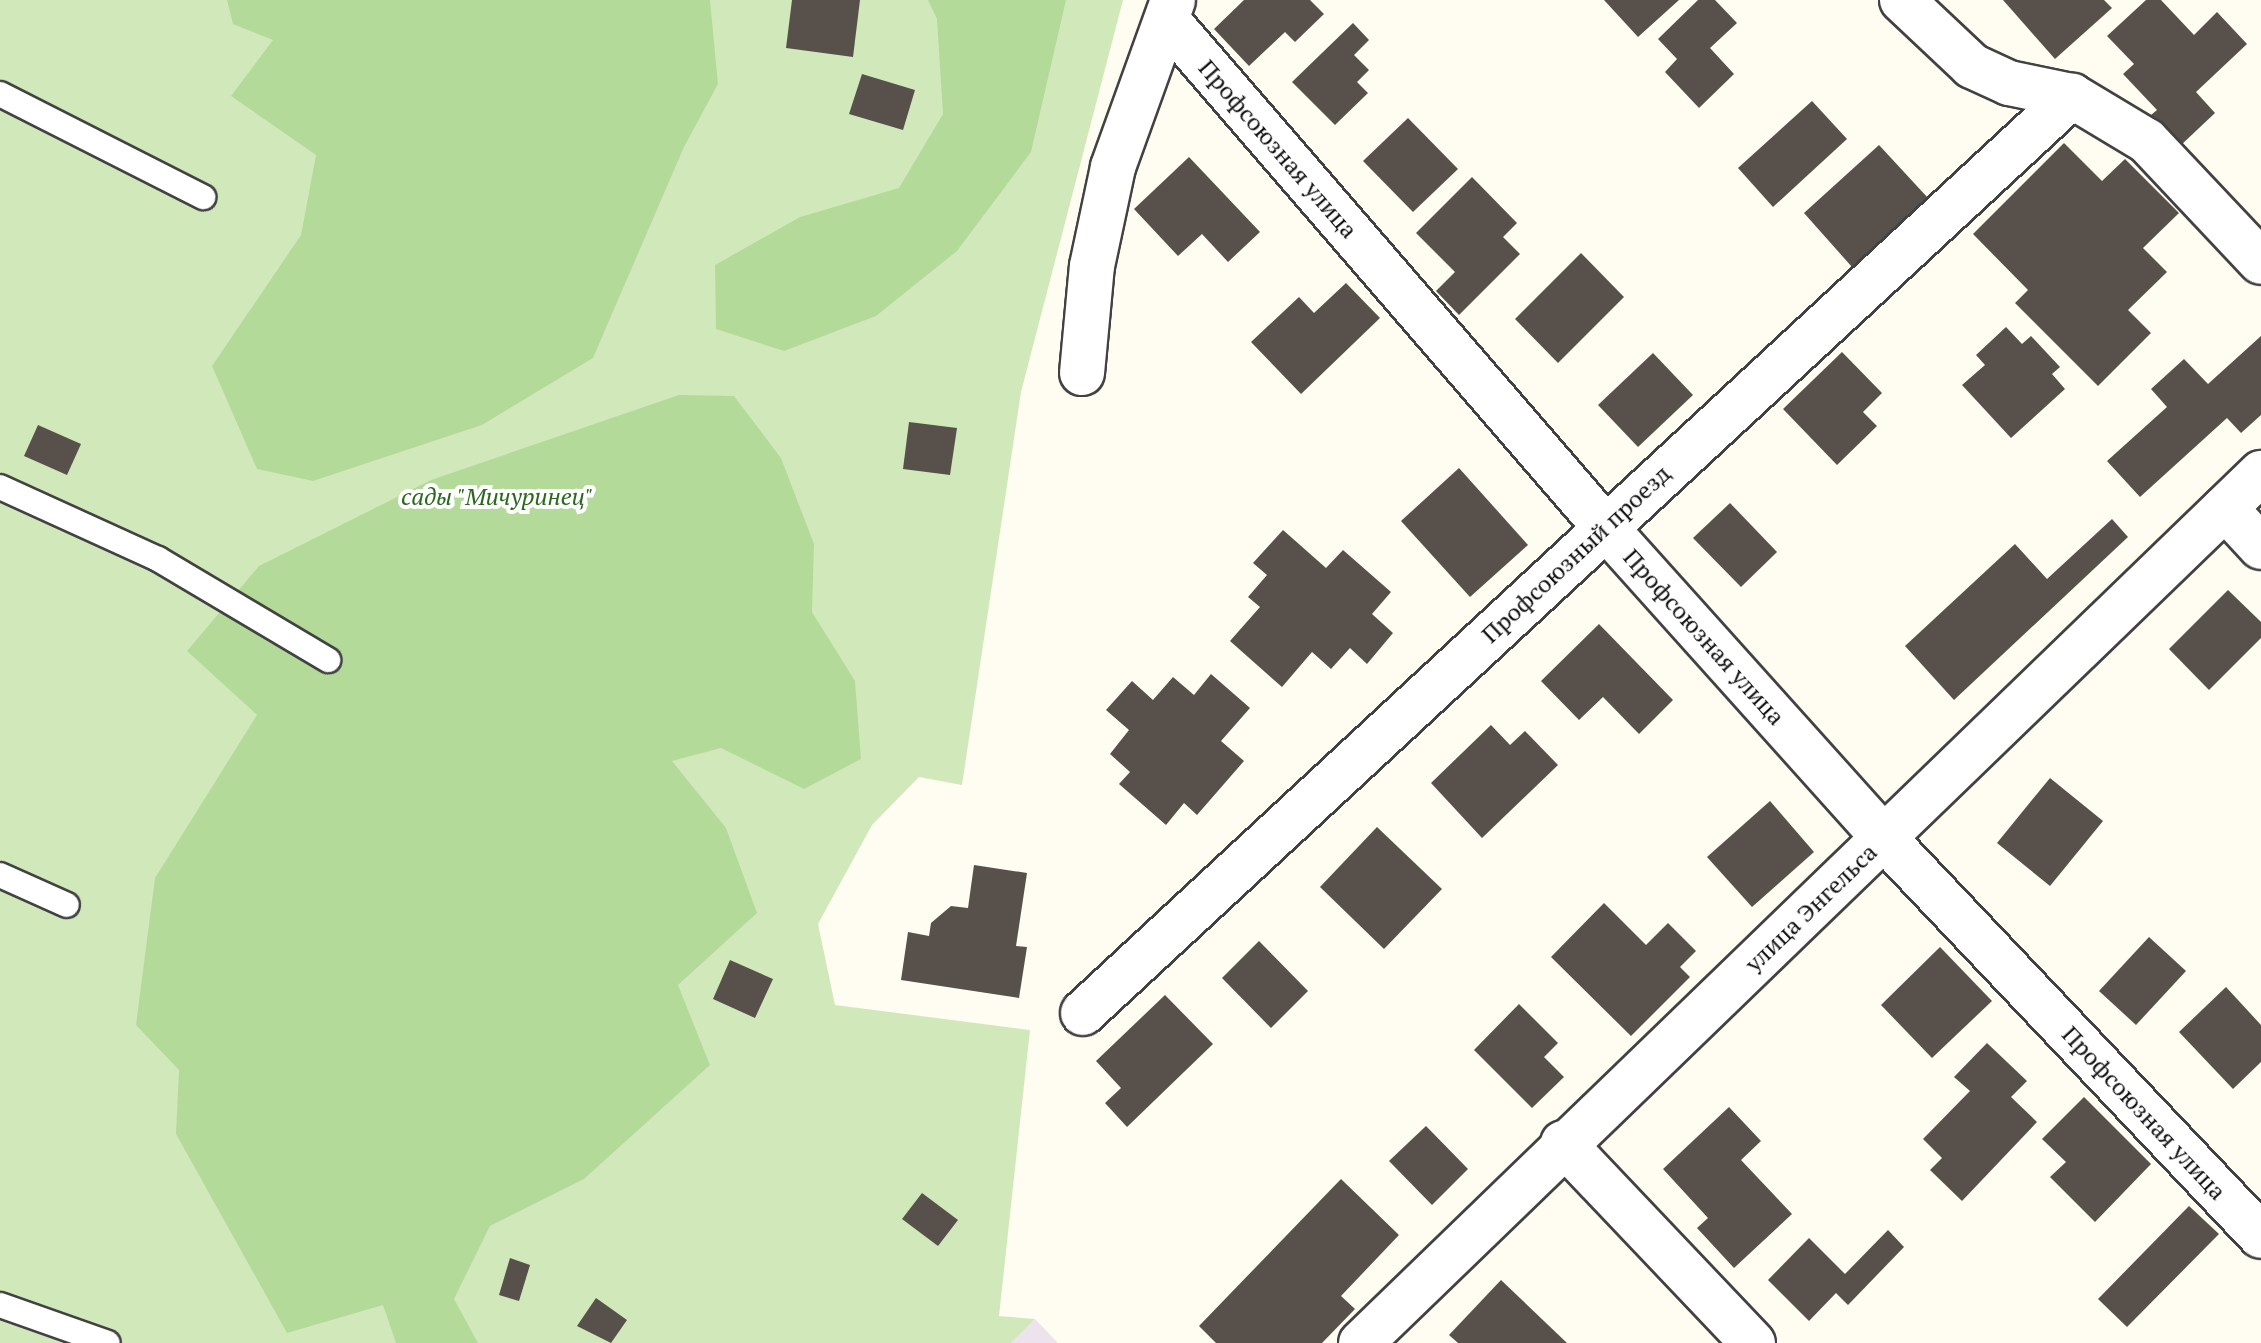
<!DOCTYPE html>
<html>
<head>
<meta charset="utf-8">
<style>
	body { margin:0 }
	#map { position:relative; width:2261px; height:1343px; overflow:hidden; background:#fffcf1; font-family:"PT Serif",serif }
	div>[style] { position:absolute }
	.industrial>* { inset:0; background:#ece3ed }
	.green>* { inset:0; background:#d1e9ba }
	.forest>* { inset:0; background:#b4da9a }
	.building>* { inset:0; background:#57504b }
	.roads { filter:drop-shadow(2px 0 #424242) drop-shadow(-2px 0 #424242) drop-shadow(0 2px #424242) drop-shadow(0 -2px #424242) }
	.service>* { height:24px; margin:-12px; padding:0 12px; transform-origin:12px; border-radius:12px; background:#fff }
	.minor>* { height:44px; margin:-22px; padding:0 22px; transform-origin:22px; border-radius:22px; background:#fff }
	span { translate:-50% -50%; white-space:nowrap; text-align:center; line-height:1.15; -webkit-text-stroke:8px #fff; paint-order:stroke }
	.street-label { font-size:24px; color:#0f0f0f }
	.park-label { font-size:24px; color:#2c661f; font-style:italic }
</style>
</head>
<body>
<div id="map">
	<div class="industrial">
		<i style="clip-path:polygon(1035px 1319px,1058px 1343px,1011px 1343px)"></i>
	</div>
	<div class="green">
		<i style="clip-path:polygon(0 0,1123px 0,1021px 392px,962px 785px,919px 777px,872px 825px,818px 924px,835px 1005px,1030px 1030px,999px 1316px,1035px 1319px,1011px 1343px,0 1343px)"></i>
	</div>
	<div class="forest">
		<i style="clip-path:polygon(227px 0,710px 0,718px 84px,684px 147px,593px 358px,482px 425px,313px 481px,257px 469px,212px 366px,301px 235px,316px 155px,231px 96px,273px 40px,233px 24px)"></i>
		<i style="clip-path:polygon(928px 0,1066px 0,1031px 152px,957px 251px,876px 316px,784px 351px,716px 329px,715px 265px,800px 217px,899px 188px,943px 114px,937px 19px)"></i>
		<i style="clip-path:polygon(679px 395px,734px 396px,781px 458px,814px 544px,812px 612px,855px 681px,861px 759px,804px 789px,721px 748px,672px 761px,726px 828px,757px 913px,678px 985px,710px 1065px,584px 1179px,490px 1226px,454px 1299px,478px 1343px,396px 1343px,383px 1305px,287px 1333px,176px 1134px,179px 1070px,136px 1025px,155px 878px,257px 715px,187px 651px,259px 566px,431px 480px)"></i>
	</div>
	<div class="building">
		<i style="clip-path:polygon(792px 0,860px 0,853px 57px,786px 48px)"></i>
		<i style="clip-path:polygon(1244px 0,1310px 0,1324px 14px,1295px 42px,1285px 32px,1249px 66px,1214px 29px)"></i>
		<i style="clip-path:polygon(1604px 0,1679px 0,1638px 37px)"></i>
		<i style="clip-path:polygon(1698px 0,1715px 0,1737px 23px,1710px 48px,1734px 74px,1699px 108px,1665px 72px,1677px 59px,1658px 39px)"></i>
		<i style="clip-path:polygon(2003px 0,2104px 0,2112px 8px,2055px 59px)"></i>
		<i style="clip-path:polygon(2146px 0,2161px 0,2194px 35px,2217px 12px,2247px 44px,2196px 92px,2215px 113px,2180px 146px,2151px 115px,2157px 110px,2123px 74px,2134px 64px,2107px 36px)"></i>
		<i style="clip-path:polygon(1353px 23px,1369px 40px,1354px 55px,1369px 70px,1357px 82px,1368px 93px,1335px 125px,1292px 82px)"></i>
		<i style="clip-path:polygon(862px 74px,915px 90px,903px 130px,849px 114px)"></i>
		<i style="clip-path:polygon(1812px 101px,1847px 139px,1773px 207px,1738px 168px)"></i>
		<i style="clip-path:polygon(1408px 118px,1458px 169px,1413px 212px,1363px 161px)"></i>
		<i style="clip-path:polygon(2064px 143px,2102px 181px,2125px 159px,2179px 213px,2143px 248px,2167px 272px,2128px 310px,2151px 333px,2098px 386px,2015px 303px,2028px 290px,1973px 234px)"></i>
		<i style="clip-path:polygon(1879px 145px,1928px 198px,1852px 267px,1804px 213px)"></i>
		<i style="clip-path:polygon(1189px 157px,1260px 232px,1228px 262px,1202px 234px,1178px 256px,1134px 209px)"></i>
		<i style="clip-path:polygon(1472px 177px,1517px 223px,1503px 237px,1520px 254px,1459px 315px,1436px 291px,1455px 272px,1416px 233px)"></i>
		<i style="clip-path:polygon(1581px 253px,1624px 297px,1558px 363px,1515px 319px)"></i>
		<i style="clip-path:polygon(1346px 283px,1380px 318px,1301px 394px,1251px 342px,1299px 297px,1314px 313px)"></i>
		<i style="clip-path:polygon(2006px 327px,2022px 344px,2031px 336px,2060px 367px,2052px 374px,2065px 389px,2011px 438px,1962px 385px,1985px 365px,1976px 355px)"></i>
		<i style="clip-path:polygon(2261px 336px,2261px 415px,2241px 433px,2227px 418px,2140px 497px,2107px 461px,2167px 407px,2151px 389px,2184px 359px,2208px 384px)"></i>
		<i style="clip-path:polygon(1842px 352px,1882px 393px,1863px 412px,1877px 426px,1837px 465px,1783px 409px)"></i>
		<i style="clip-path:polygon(1653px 353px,1693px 395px,1638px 447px,1598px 405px)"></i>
		<i style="clip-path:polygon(909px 422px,957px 428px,950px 475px,903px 469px)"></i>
		<i style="clip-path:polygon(38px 425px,81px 444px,67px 475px,24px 456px)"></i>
		<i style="clip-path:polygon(1459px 468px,1528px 545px,1470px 597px,1401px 521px)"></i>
		<i style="clip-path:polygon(1730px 503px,1777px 552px,1741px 587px,1693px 538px)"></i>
		<i style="clip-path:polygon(2112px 519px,2128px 537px,1954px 700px,1905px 646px,2015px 544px,2047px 579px)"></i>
		<i style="clip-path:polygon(1283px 530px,1326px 568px,1343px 550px,1391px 592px,1372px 614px,1393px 633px,1367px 664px,1350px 648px,1331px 669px,1312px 652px,1282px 687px,1230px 641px,1260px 607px,1248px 597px,1267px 575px,1253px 563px)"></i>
		<i style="clip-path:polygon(2228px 590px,2261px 622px,2261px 638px,2209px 690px,2169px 649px)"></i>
		<i style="clip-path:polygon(1599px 624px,1673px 700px,1639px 734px,1603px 697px,1579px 720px,1541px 681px)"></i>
		<i style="clip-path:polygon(1211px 674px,1250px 708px,1221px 741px,1244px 761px,1197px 815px,1184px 803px,1166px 825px,1119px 784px,1130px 772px,1110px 754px,1129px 730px,1106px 710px,1132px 681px,1153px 700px,1173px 677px,1194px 695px)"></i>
		<i style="clip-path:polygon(1491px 725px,1510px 745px,1525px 731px,1558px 765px,1482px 838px,1431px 783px)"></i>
		<i style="clip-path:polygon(2050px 778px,2103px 821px,2050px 886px,1997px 843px)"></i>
		<i style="clip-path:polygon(1770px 801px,1814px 852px,1752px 907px,1707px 857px)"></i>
		<i style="clip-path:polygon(1377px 827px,1442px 889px,1384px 949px,1320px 887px)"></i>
		<i style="clip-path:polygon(974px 865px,1027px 873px,1016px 946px,1027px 947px,1019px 998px,901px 980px,908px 932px,929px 936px,931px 923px,951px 906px,968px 908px)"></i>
		<i style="clip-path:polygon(1604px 903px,1646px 945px,1668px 923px,1696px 951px,1680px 967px,1690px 977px,1631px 1036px,1551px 957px)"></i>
		<i style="clip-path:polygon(2149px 937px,2186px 971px,2136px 1025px,2099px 991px)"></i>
		<i style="clip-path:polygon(1259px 941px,1308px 991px,1271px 1028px,1222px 978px)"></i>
		<i style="clip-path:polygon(1940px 947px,1992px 1001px,1932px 1058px,1881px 1005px)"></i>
		<i style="clip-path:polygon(730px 960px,773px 979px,755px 1018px,713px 999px)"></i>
		<i style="clip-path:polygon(2226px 987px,2261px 1025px,2261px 1062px,2233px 1089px,2179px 1032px)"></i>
		<i style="clip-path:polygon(1165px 995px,1213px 1044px,1127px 1127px,1105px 1103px,1121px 1088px,1096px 1061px)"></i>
		<i style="clip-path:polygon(1519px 1004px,1558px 1043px,1544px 1057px,1564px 1077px,1532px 1108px,1474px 1050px)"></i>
		<i style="clip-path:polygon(1987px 1043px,2027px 1081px,2011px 1097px,2037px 1122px,1962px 1201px,1930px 1170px,1942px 1158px,1923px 1139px,1970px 1091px,1954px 1077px)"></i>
		<i style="clip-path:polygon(2084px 1097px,2151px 1164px,2095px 1222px,2050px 1177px,2066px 1162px,2042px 1139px)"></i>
		<i style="clip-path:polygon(1729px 1107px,1761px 1141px,1741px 1160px,1792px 1214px,1734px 1268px,1697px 1228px,1708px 1218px,1663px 1169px)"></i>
		<i style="clip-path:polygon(1426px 1126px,1468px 1169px,1432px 1205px,1389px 1161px)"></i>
		<i style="clip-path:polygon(1341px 1179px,1399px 1235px,1341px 1296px,1355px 1309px,1322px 1343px,1216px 1343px,1199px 1326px)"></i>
		<i style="clip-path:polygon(922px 1193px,958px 1220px,938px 1246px,902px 1219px)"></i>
		<i style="clip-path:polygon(2189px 1206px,2219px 1234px,2127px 1327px,2098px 1299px)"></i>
		<i style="clip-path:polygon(1888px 1230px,1904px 1247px,1848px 1305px,1836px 1293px,1809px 1321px,1768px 1280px,1809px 1238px,1845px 1274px)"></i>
		<i style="clip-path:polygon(510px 1258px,530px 1265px,519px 1301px,499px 1295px)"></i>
		<i style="clip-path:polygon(1501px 1280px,1567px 1343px,1458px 1343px,1449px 1335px)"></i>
		<i style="clip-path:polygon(596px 1298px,627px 1320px,611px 1343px,577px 1326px)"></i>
	</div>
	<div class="roads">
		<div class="service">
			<i style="left:0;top:94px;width:228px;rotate:26.9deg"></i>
			<i style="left:0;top:487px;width:174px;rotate:24.5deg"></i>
			<i style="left:158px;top:559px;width:198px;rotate:30.7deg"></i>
			<i style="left:0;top:875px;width:73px;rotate:24.1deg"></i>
			<i style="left:0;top:1305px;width:114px;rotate:19.4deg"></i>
		</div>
		<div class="minor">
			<i style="left:1902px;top:0;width:96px;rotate:43.3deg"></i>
			<i style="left:1972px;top:66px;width:41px;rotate:24.7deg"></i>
			<i style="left:2009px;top:83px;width:64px;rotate:11.7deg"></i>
			<i style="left:2072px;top:96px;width:87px;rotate:31deg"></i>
			<i style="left:2147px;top:141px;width:166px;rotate:46.7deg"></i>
			<i style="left:1167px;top:20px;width:670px;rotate:49.18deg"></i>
			<i style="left:1605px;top:527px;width:418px;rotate:48.1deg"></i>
			<i style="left:1884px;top:838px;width:548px;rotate:46.55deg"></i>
			<i style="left:1082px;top:373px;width:107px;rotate:-84.7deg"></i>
			<i style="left:1092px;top:266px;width:101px;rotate:-78deg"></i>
			<i style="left:1113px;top:167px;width:177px;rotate:-70.2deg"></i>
			<i style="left:2225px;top:508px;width:53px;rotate:47.3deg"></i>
			<i style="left:1083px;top:1013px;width:1349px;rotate:-42.84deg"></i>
			<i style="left:1563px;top:1143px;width:276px;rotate:46.5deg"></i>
			<i style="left:1361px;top:1343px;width:1252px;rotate:-44.03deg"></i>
		</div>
	</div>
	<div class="street-label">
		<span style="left:1278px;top:149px;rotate:49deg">Профсоюзная улица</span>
		<span style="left:1576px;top:554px;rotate:-43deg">Профсоюзный проезд</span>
		<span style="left:1704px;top:637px;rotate:48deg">Профсоюзная улица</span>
		<span style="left:1811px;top:908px;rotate:-44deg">улица Энгельса</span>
		<span style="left:2144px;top:1113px;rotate:47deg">Профсоюзная улица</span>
	</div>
	<div class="park-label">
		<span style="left:497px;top:497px">сады "Мичуринец"</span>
	</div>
</div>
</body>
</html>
